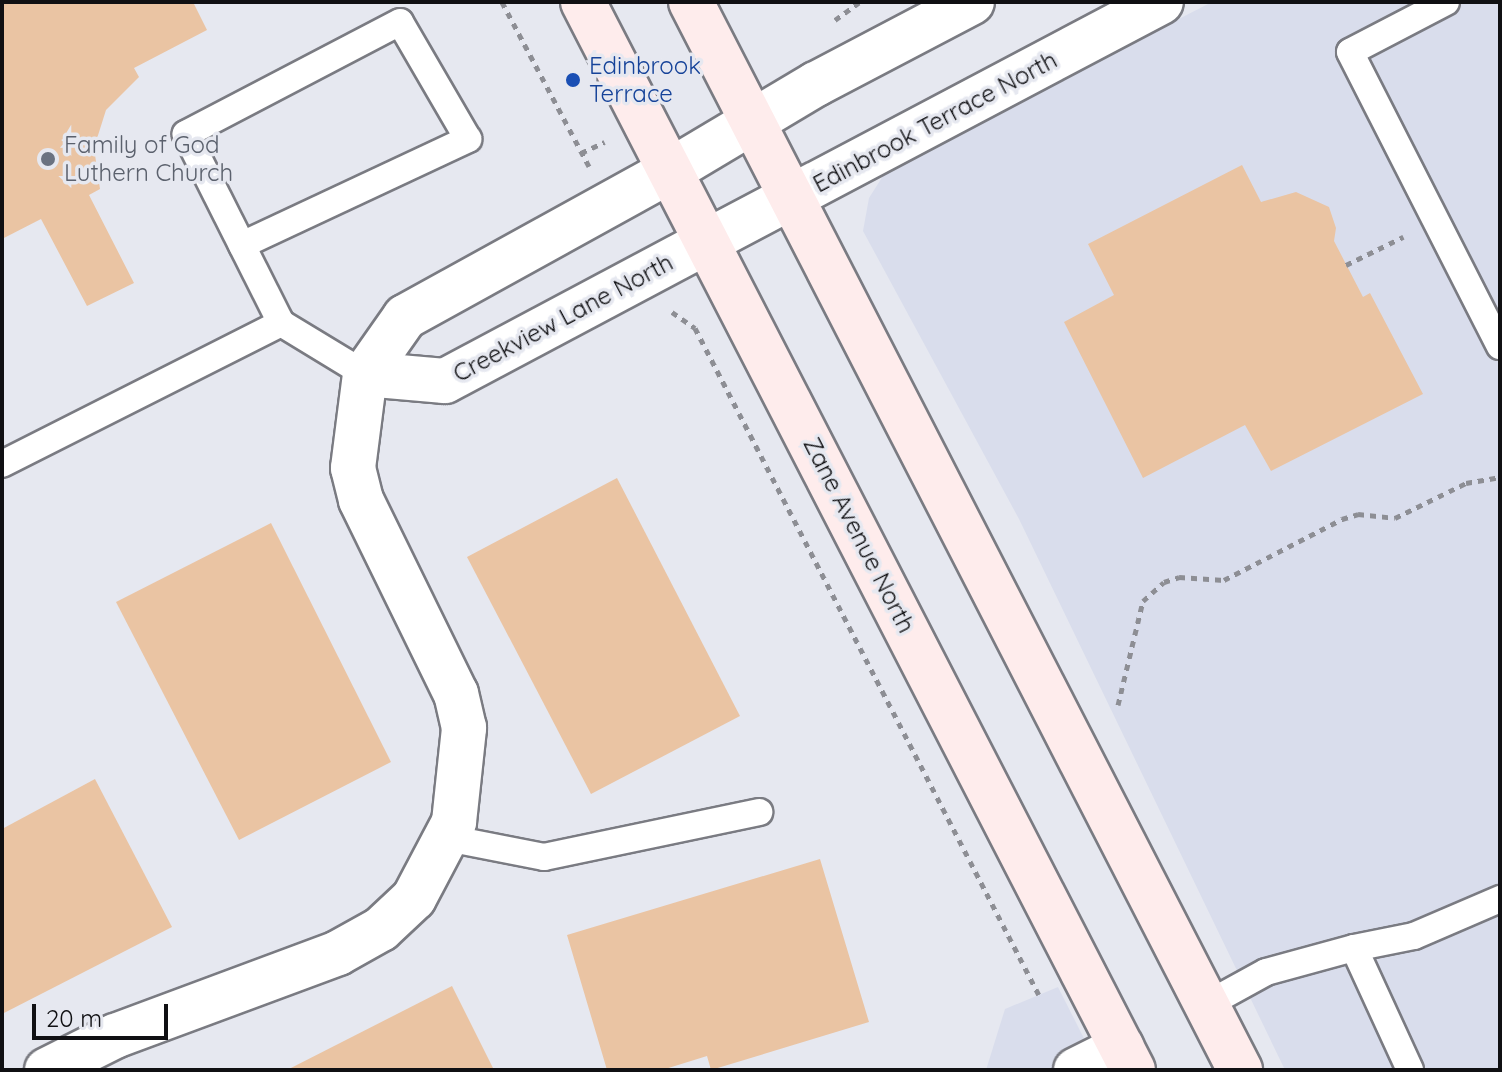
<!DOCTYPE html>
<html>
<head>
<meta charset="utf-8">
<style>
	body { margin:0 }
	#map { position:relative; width:1502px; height:1072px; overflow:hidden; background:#e6e8f0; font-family:Quicksand,sans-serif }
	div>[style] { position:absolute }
	.built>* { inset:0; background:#d9ddec }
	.building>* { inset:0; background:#eac4a3 }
	.path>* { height:5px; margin-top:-2.5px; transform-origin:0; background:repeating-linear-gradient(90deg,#8d8e94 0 6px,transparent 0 12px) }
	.roads { filter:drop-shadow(2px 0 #7a7b82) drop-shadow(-2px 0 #7a7b82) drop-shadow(0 2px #7a7b82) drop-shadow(0 -2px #7a7b82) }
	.service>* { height:26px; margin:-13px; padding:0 13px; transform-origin:13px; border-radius:13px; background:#fff }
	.minor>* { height:44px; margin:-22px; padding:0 22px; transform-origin:22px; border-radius:22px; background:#fff }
	.tertiary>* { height:44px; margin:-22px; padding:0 22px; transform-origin:22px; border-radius:22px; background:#fff }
	.secondary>* { height:44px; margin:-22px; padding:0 22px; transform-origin:22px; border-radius:22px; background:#feecec }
	.dots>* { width:22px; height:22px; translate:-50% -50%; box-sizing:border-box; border:4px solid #e6e8f0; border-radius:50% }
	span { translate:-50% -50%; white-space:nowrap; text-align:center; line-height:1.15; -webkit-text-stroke:7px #e6e8f0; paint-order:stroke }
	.transit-label { font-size:24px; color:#164399 }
	.left { translate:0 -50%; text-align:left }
	.street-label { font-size:24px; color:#101013 }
	.worship-label { font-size:24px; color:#5b616d }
	.frame { position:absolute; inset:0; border:4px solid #101013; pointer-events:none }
	.scale { position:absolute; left:32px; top:1004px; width:136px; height:36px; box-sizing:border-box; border:4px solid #101013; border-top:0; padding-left:10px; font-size:24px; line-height:28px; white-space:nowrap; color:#101013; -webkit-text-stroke:6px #e6e8f0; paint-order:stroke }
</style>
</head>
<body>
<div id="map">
	<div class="built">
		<i style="clip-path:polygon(1212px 2px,1500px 2px,1500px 1070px,1285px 1070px,1019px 519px,863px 231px,869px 198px,888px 168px)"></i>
		<i style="clip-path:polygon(1058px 987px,1100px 1070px,986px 1070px,1005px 1009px)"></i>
	</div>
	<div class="building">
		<i style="clip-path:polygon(2px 2px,193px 2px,207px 30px,134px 68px,139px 77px,106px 110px,94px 148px,100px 189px,89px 195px,134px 283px,87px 306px,41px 219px,2px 239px)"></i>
		<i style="clip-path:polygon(1242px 165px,1261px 202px,1296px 192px,1329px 207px,1336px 228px,1334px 241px,1363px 297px,1370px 293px,1423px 394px,1271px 471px,1245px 425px,1143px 478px,1064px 322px,1114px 295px,1088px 244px)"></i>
		<i style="clip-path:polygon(617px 478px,740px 716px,591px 794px,467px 557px)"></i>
		<i style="clip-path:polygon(271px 523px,391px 762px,239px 840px,116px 602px)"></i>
		<i style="clip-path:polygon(95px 779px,172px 927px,2px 1014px,2px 829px)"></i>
		<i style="clip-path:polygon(820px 859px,869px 1022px,711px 1070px,707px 1056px,662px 1070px,607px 1070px,567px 935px)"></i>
		<i style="clip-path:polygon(452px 986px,494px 1070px,287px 1070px)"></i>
	</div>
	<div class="path">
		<i style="left:502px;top:2px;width:186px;rotate:62.1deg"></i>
		<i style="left:835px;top:20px;width:31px;rotate:-36deg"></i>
		<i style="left:581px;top:153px;width:26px;rotate:-25deg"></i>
		<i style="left:1346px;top:265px;width:64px;rotate:-26.2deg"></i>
		<i style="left:672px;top:312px;width:28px;rotate:35deg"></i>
		<i style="left:695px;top:328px;width:750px;rotate:62.72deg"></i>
		<i style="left:1118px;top:705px;width:107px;rotate:-76.5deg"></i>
		<i style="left:1143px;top:601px;width:28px;rotate:-42deg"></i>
		<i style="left:1164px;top:582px;width:16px;rotate:-18deg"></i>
		<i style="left:1179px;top:577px;width:45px;rotate:3.8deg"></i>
		<i style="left:1224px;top:580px;width:133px;rotate:-27.3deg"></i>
		<i style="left:1342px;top:519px;width:17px;rotate:-17deg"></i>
		<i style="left:1358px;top:514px;width:37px;rotate:6deg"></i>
		<i style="left:1395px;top:518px;width:79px;rotate:-26.2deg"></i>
		<i style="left:1466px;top:483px;width:35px;rotate:-10deg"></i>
	</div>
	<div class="roads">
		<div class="service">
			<i style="left:1446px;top:2px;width:108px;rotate:152.5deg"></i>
			<i style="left:1350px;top:52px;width:330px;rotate:63deg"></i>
			<i style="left:242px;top:245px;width:250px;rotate:-25.1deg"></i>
			<i style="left:468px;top:139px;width:135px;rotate:-120.2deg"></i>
			<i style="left:400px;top:22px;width:242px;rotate:152.4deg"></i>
			<i style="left:186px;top:134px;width:212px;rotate:63.3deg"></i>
			<i style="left:281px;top:323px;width:98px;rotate:31.3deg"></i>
			<i style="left:2px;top:464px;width:313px;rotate:-26.8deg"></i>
			<i style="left:447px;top:838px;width:99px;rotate:11.1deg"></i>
			<i style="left:544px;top:857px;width:220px;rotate:-11.8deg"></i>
			<i style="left:1354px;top:948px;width:61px;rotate:-11.3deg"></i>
			<i style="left:1414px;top:936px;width:94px;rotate:-23.3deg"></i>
			<i style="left:1206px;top:1005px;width:68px;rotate:-28.8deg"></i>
			<i style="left:1266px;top:972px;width:91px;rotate:-15.3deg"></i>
			<i style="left:1354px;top:948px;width:134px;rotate:65.3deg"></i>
		</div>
		<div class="minor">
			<i style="left:365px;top:374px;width:80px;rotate:5deg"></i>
			<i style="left:445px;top:381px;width:298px;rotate:-28deg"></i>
			<i style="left:47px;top:1070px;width:76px;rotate:-26.6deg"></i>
			<i style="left:115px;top:1036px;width:238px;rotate:-20.4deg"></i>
			<i style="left:338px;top:953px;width:49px;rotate:-29.2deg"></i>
			<i style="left:381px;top:929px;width:45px;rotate:-43.2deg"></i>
			<i style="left:414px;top:898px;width:86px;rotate:-62.2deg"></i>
			<i style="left:454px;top:822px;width:95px;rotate:-83.9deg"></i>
			<i style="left:464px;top:728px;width:35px;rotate:-103deg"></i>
			<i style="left:456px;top:694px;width:216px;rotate:-116.1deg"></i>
			<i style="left:361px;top:500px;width:33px;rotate:-104deg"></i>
			<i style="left:353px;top:468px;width:95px;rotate:-82.7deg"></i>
			<i style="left:365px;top:374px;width:70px;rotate:-54.9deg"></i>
			<i style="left:405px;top:317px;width:303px;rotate:-28.9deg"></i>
			<i style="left:1076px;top:1070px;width:51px;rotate:-26.6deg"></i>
		</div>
		<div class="tertiary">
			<i style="left:670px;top:171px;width:170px;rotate:-30.8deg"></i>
			<i style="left:816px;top:84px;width:176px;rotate:-27.7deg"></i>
			<i style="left:708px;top:241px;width:512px;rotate:-27.82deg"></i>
		</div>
		<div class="secondary">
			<i style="left:583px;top:2px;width:1201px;rotate:62.75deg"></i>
			<i style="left:691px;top:2px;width:1201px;rotate:62.79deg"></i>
		</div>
	</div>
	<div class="dots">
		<i style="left:573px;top:80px;background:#1a4fb4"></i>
		<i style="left:48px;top:159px;background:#6b7280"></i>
	</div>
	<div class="transit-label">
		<span class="left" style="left:589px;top:80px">Edinbrook<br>Terrace</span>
	</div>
	<div class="street-label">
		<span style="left:935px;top:122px;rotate:-28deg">Edinbrook Terrace North</span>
		<span style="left:563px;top:318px;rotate:-28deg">Creekview Lane North</span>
		<span style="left:859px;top:535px;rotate:63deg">Zane Avenue North</span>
	</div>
	<div class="worship-label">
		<span class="left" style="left:64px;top:159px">Family of God<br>Luthern Church</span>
	</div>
	<div class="frame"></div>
	<div class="scale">20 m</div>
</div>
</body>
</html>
